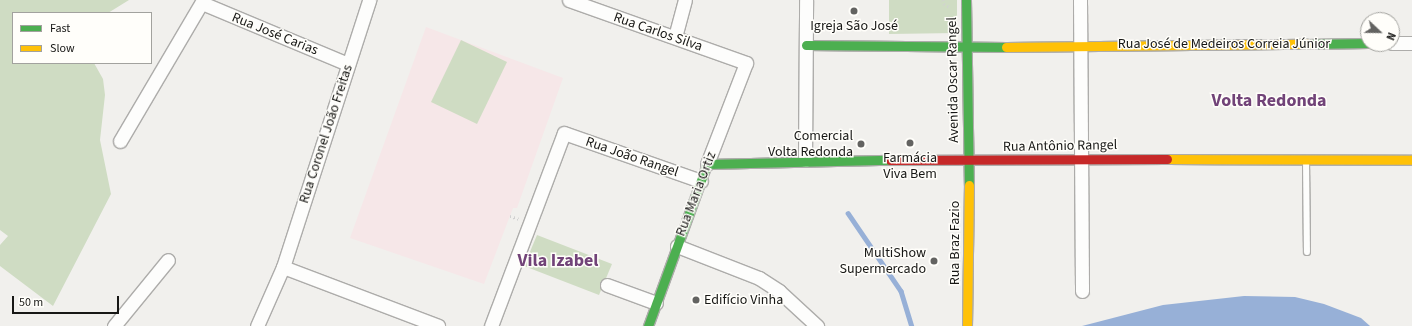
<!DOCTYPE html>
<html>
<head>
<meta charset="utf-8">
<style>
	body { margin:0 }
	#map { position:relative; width:1412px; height:326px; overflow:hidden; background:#f1f0ed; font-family:"Source Sans 3",sans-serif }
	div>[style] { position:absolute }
	.education>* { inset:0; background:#f6e7e8 }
	.green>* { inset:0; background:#cfdcc3 }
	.water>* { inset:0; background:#97b0d7 }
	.stream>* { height:4.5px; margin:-2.25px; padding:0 2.25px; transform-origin:2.25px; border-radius:2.25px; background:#97b0d7 }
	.path>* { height:2.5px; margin-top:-1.25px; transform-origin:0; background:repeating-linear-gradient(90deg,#d1d1d1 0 1px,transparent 0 4px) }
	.roads { filter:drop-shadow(1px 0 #adacaa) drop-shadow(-1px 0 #adacaa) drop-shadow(0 1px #adacaa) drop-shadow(0 -1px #adacaa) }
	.lane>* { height:6px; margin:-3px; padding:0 3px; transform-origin:3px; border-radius:3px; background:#fdfdfc }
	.street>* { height:13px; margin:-6.5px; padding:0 6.5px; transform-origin:6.5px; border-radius:6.5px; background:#fdfdfc }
	.fast>* { height:9px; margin:-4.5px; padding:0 4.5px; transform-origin:4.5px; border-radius:4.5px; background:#4caf50 }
	.slow>* { height:9px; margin:-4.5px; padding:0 4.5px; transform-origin:4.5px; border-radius:4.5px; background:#ffc107 }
	.jam>* { height:9px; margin:-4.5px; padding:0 4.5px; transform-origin:4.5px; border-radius:4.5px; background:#c62828 }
	.dots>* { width:11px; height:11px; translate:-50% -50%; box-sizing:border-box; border:2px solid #fffefa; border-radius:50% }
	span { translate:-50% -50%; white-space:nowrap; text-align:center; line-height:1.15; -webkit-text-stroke:3px #fffefa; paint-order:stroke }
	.poi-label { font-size:14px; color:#171715 }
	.right { translate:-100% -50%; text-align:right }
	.left { translate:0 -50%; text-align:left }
	.street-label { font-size:14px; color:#171715 }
	.district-label { font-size:18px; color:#714378; font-weight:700 }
	.legend { position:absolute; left:12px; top:12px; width:140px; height:52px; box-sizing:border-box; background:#fffefa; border:1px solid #a2a29e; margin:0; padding:5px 7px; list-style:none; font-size:12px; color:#171715 }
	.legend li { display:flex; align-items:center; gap:8px; height:20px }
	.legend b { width:20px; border:1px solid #a2a29e }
	.north { position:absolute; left:1360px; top:12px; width:40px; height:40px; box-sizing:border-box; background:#fffefa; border:1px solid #a2a29e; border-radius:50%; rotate:112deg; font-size:11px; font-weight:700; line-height:16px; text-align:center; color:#171715 }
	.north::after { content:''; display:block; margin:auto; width:14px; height:18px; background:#636361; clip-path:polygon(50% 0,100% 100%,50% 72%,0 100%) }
	.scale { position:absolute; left:12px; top:296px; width:107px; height:18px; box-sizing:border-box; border:2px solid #171715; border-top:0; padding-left:5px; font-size:12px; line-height:14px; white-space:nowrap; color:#171715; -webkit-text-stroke:3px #fffefa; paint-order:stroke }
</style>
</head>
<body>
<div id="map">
	<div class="education">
		<i style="clip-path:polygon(426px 27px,563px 78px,517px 208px,513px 208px,484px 284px,350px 238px)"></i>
	</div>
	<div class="green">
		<i style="clip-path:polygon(0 0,129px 0,108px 13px,13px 13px,13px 63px,94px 63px,103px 79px,105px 95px,100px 140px,111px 194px,53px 306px,0 266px,0 245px,8px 236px,0 230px)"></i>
		<i style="clip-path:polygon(889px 0,957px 0,957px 33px,889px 34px)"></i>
		<i style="clip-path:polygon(461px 40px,507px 62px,477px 124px,431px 102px)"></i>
		<i style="clip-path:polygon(537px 235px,612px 264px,599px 295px,524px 266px)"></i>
	</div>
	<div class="water">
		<i style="clip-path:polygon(1244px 296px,1295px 297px,1324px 304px,1361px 318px,1370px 326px,1082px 326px,1163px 305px)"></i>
	</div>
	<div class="stream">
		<i style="left:848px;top:213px;width:94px;rotate:55.8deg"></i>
		<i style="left:901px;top:291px;width:37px;rotate:73deg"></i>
	</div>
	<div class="path">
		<i style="left:943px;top:0;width:4px;rotate:76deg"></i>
		<i style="left:944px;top:4px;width:7px;rotate:27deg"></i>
		<i style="left:510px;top:216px;width:9px;rotate:18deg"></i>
	</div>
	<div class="roads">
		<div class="lane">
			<i style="left:1306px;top:160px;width:92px;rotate:89.4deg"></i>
		</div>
		<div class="street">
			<i style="left:569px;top:0;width:188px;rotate:19.6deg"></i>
			<i style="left:746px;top:63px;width:108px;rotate:111.1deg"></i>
			<i style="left:1080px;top:0;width:291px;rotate:89.6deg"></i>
			<i style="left:202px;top:3px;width:158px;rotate:22.7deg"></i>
			<i style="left:675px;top:37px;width:38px;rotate:-75deg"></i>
			<i style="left:1392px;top:43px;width:20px"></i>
			<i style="left:120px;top:141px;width:164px;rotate:-59.5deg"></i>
			<i style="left:805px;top:160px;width:160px;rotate:-89.6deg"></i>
			<i style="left:677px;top:246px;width:88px;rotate:21.3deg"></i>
			<i style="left:759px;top:278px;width:24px;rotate:33deg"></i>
			<i style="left:779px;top:291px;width:52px;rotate:42.6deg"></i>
			<i style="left:283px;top:267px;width:166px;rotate:20.8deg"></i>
			<i style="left:607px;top:285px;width:52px;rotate:20.2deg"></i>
			<i style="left:114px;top:326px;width:85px;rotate:-50.7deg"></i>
			<i style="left:257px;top:326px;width:64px;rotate:-66.2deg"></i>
			<i style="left:283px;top:267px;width:281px;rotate:-72.1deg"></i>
			<i style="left:491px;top:326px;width:206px;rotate:-69.3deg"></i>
			<i style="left:564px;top:133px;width:145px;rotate:19.3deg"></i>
		</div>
		<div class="fast">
			<i style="left:966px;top:0;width:185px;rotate:89.1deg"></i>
			<i style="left:1307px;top:44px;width:61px;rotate:-0.9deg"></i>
			<i style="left:806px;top:45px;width:200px;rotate:0.6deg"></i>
			<i style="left:648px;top:326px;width:172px;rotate:-70deg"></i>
			<i style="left:707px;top:164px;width:183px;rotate:-1.3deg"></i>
		</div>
		<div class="slow">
			<i style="left:1006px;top:47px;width:301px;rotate:-0.6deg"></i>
			<i style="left:1167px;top:159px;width:245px;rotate:0.2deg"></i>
			<i style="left:967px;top:326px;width:141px;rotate:-89.2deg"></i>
		</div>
		<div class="jam">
			<i style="left:890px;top:160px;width:277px;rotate:-0.2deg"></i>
		</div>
	</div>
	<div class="dots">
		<i style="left:854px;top:11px;background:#636361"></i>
		<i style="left:910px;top:143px;background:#636361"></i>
		<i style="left:861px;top:144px;background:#636361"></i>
		<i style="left:934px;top:261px;background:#636361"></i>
		<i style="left:696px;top:300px;background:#636361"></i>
	</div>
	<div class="poi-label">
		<span style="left:854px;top:26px">Igreja São José</span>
		<span class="right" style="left:853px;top:144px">Comercial<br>Volta Redonda</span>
		<span style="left:910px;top:166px">Farmácia<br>Viva Bem</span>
		<span class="right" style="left:926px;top:261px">MultiShow<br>Supermercado</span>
		<span class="left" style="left:704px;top:300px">Edifício Vinha</span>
	</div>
	<div class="street-label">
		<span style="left:658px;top:32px;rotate:19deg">Rua Carlos Silva</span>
		<span style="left:275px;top:34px;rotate:22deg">Rua José Carias</span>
		<span style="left:1224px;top:44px">Rua José de Medeiros Correia Júnior</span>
		<span style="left:953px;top:80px;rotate:-91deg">Avenida Oscar Rangel</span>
		<span style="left:326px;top:134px;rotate:-72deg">Rua Coronel João Freitas</span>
		<span style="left:1060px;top:146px;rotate:-1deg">Rua Antônio Rangel</span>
		<span style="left:632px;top:157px;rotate:19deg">Rua João Rangel</span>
		<span style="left:696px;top:194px;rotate:-69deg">Rua Maria Ortiz</span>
		<span style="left:955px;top:243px;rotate:-90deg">Rua Braz Fazio</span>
	</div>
	<div class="district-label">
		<span style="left:1269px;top:101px">Volta Redonda</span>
		<span style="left:558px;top:261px">Vila Izabel</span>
	</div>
	<ul class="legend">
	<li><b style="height:5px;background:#4caf50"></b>Fast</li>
	<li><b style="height:5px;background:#ffc107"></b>Slow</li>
	</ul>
	<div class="north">N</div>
	<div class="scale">50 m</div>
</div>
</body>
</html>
